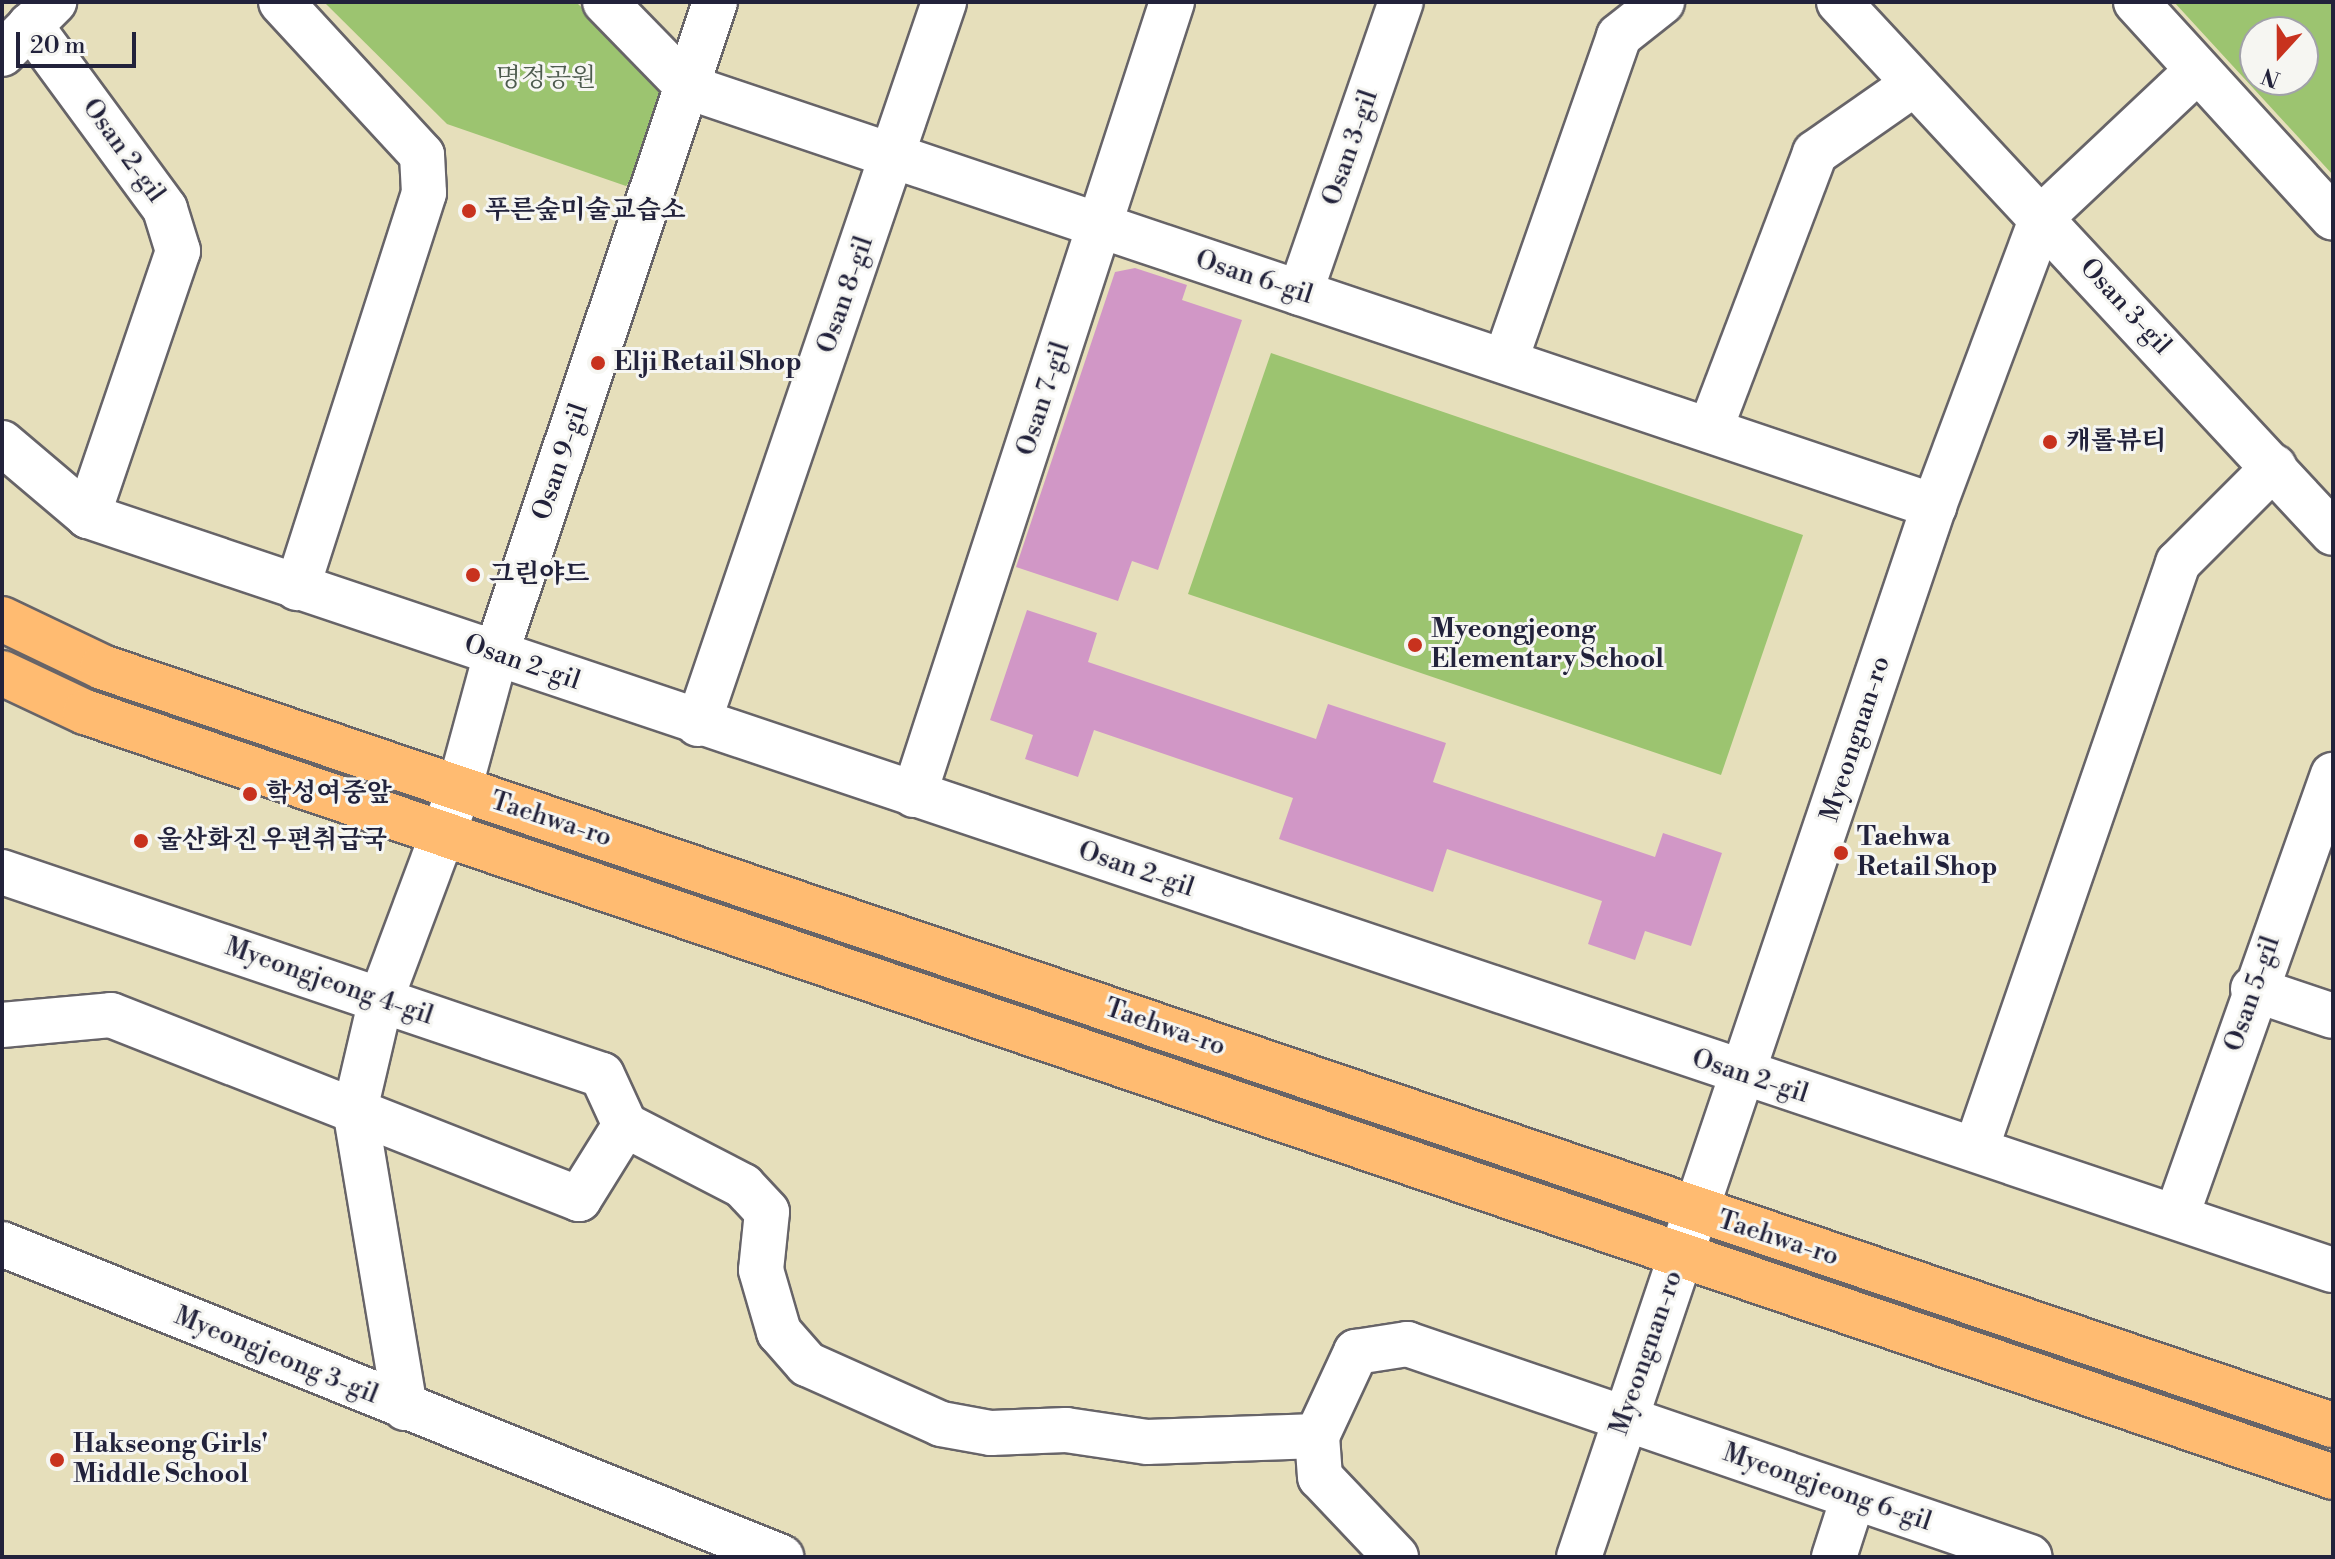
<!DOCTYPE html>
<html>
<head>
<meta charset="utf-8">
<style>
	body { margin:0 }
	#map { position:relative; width:2335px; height:1559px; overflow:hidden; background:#e6dfbb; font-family:"Libre Bodoni","Noto Serif KR",serif }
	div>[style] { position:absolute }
	.green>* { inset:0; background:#9cc470 }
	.building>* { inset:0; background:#d197c6 }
	.roads { filter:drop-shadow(2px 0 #676468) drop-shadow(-2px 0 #676468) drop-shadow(0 2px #676468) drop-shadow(0 -2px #676468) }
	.minor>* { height:44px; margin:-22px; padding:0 22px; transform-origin:22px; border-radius:22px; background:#fff }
	.major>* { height:44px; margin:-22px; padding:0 22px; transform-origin:22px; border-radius:22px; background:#ffbb71 }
	.dots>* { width:22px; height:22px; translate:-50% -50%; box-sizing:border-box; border:4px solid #f6f6f2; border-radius:50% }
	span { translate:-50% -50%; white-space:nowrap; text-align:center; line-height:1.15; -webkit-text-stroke:6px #f6f6f2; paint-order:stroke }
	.park-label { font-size:26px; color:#4d5b4e }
	.street-label { font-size:26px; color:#22223b }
	.poi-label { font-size:26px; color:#22223b; font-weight:700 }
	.left { translate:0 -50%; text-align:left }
	.frame { position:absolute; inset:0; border:4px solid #22223b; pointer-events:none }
	.north { position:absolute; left:2239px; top:16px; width:80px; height:80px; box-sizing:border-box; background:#f6f6f2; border:2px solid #a1a1a9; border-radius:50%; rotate:201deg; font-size:22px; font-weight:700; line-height:32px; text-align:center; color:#22223b }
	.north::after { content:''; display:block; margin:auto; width:28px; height:36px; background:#c8321e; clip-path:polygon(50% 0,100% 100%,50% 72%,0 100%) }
	.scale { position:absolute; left:16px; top:32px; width:120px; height:36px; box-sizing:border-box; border:4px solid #22223b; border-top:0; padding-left:10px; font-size:24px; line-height:28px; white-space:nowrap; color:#22223b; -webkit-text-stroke:6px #f6f6f2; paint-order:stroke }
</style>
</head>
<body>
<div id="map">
	<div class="green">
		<i style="clip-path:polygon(324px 2px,576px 2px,658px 81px,665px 99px,644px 167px,626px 186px,447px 124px)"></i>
		<i style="clip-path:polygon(evenodd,2174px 2px,2333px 2px,2333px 175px,2174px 2px,2255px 32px,2303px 32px,2303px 80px,2255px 80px,2255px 32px)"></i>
		<i style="clip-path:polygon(1271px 353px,1803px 535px,1721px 775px,1188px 594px)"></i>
	</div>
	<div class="building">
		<i style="clip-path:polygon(1135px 268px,1187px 285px,1182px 300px,1242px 320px,1158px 570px,1132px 561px,1118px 601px,1016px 567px,1115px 272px)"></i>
		<i style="clip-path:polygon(1027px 610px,1097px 633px,1088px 662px,1316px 739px,1328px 704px,1446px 743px,1433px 782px,1655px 857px,1663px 833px,1722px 853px,1691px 946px,1645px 931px,1635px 960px,1588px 944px,1602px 901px,1447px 849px,1433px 892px,1279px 839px,1293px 798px,1094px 730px,1078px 777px,1025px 759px,1033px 735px,990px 720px)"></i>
	</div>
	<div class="roads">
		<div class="minor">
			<i style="left:281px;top:2px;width:208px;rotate:47.3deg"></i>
			<i style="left:422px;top:155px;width:38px;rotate:87deg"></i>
			<i style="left:424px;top:193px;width:415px;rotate:107.8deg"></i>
			<i style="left:605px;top:2px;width:119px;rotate:45.7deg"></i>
			<i style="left:688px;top:87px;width:1315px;rotate:18.59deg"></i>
			<i style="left:1839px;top:2px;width:725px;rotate:47.07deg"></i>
			<i style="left:2136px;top:2px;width:292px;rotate:47.6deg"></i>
			<i style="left:30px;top:25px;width:228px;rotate:53.7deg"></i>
			<i style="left:165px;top:209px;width:44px;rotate:72.8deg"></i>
			<i style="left:178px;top:251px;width:280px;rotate:108.8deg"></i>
			<i style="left:2px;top:54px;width:74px;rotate:-45deg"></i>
			<i style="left:1300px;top:293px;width:308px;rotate:-70.9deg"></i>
			<i style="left:1506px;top:359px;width:342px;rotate:-70.7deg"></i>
			<i style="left:1619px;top:36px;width:55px;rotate:-38.3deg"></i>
			<i style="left:1711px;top:427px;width:293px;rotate:-69.2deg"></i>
			<i style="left:1815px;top:153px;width:117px;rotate:-34.9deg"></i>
			<i style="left:2px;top:443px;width:113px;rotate:40.3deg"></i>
			<i style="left:88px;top:516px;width:2368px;rotate:18.57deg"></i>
			<i style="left:698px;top:724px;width:763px;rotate:-71.18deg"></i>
			<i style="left:914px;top:795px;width:834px;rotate:-71.98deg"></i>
			<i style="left:2px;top:872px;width:633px;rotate:18.69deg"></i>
			<i style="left:602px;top:1075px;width:55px;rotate:65.3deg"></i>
			<i style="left:2253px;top:989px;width:84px;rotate:18.6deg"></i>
			<i style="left:2px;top:1025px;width:109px;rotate:-5.2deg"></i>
			<i style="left:111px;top:1015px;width:503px;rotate:21.46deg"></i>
			<i style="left:579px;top:1199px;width:87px;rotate:-58.1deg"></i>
			<i style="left:625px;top:1125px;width:133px;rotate:27.3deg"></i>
			<i style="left:743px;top:1186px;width:35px;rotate:47deg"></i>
			<i style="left:767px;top:1212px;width:58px;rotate:95.9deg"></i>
			<i style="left:761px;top:1270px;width:65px;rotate:73.8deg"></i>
			<i style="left:779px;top:1332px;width:43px;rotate:48.8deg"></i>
			<i style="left:807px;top:1364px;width:147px;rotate:24.1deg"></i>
			<i style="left:941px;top:1424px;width:51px;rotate:10.2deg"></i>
			<i style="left:991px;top:1433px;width:75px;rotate:-2.3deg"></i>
			<i style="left:1066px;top:1430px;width:82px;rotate:8.4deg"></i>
			<i style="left:1147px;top:1442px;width:170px;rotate:-2deg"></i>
			<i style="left:1976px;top:1149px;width:620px;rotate:-70.98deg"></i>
			<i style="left:2178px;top:563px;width:136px;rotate:-45deg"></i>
			<i style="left:2177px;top:1215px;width:467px;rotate:-70.5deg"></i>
			<i style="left:2px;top:1244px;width:840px;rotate:21.89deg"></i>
			<i style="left:405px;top:1408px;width:302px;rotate:-99.5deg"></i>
			<i style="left:355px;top:1110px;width:114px;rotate:-76.8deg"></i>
			<i style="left:381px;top:999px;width:223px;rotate:-69.5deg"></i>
			<i style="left:459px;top:790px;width:141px;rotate:-74.8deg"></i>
			<i style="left:496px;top:654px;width:688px;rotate:-71.43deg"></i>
			<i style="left:1396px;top:1557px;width:110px;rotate:-133.5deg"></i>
			<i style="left:1320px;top:1477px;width:41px;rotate:-94.2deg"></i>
			<i style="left:1317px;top:1436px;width:93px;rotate:-65.1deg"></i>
			<i style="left:1356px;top:1352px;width:52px;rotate:-8.9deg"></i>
			<i style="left:1407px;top:1344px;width:658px;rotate:18.88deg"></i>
			<i style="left:1579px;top:1557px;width:1109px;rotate:-71.34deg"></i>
			<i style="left:1934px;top:506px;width:309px;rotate:-69.5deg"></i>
			<i style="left:2042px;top:217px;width:213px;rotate:-43.3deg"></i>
			<i style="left:1834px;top:1557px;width:62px;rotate:-72.1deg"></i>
		</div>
		<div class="major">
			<i style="left:2px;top:619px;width:111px;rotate:25.6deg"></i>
			<i style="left:102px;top:667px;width:2356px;rotate:18.77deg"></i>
			<i style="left:2px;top:673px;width:92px;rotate:25.2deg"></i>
			<i style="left:85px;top:712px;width:2375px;rotate:18.79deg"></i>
		</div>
	</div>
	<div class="dots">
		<i style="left:469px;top:211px;background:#c8321e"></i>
		<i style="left:598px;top:363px;background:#c8321e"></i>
		<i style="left:2050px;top:442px;background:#c8321e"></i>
		<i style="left:473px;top:575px;background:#c8321e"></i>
		<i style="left:1415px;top:645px;background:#c8321e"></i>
		<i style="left:250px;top:794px;background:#c8321e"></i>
		<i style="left:141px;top:841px;background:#c8321e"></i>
		<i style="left:1841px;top:853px;background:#c8321e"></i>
		<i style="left:57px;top:1460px;background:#c8321e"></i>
	</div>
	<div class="park-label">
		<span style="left:546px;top:79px">명정공원</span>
	</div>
	<div class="street-label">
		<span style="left:1351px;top:148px;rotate:-71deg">Osan 3-gil</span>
		<span style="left:123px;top:151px;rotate:54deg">Osan 2-gil</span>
		<span style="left:1254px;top:278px;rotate:18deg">Osan 6-gil</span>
		<span style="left:846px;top:295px;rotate:-71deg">Osan 8-gil</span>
		<span style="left:2125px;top:307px;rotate:47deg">Osan 3-gil</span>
		<span style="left:1044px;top:399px;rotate:-72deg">Osan 7-gil</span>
		<span style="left:561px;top:462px;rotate:-71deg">Osan 9-gil</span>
		<span style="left:522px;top:663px;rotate:19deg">Osan 2-gil</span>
		<span style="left:1856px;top:739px;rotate:-72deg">Myeongnan-ro</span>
		<span style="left:551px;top:820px;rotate:18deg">Taehwa-ro</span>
		<span style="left:1136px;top:870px;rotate:19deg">Osan 2-gil</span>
		<span style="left:329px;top:982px;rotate:19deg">Myeongjeong 4-gil</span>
		<span style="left:2253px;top:994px;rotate:-71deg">Osan 5-gil</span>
		<span style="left:1165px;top:1028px;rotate:19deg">Taehwa-ro</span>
		<span style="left:1750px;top:1077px;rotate:18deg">Osan 2-gil</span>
		<span style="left:1778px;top:1239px;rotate:18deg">Taehwa-ro</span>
		<span style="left:1647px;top:1353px;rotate:-71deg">Myeongnan-ro</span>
		<span style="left:276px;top:1356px;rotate:22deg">Myeongjeong 3-gil</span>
		<span style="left:1827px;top:1488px;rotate:19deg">Myeongjeong 6-gil</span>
	</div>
	<div class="poi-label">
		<span class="left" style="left:485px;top:211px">푸른숲미술교습소</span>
		<span class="left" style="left:614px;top:363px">Elji Retail Shop</span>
		<span class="left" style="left:2066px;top:442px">캐롤뷰티</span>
		<span class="left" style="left:489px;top:575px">그린야드</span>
		<span class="left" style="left:1431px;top:645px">Myeongjeong<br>Elementary School</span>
		<span class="left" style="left:266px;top:794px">학성여중앞</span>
		<span class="left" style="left:1857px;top:853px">Taehwa<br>Retail Shop</span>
		<span class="left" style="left:157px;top:841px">울산화진 우편취급국</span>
		<span class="left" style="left:73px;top:1460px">Hakseong Girls'<br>Middle School</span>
	</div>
	<div class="frame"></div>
	<div class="north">N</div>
	<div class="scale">20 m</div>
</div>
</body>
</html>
